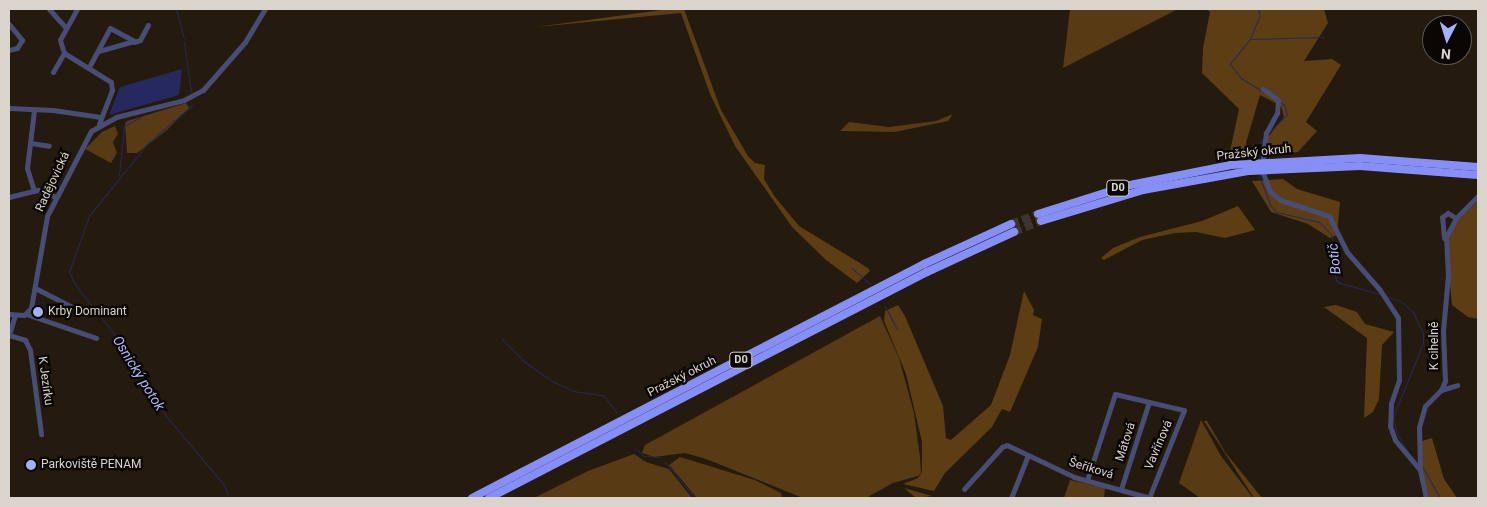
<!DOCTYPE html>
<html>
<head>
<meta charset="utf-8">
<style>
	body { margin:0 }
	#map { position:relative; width:1487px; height:507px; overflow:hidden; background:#241a0e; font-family:Roboto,sans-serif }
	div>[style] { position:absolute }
	.green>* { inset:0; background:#583a14 }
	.forest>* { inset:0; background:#5d3d13 }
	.water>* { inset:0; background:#26295d }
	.stream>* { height:1px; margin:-0.5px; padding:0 0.5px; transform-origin:0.5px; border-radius:0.5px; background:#26295d }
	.highway-tunnel>* { height:8px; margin-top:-4px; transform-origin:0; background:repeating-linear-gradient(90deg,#3f362a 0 8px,transparent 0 12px) }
	.minor>* { height:5px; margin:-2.5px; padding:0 2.5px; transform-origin:2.5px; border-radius:2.5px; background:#484d76 }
	.highway>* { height:8px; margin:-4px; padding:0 4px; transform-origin:4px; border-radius:4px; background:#868ff6 }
	.dots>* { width:14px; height:14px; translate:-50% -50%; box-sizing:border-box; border:2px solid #0a0603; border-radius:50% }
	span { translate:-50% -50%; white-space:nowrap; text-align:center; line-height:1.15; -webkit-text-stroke:4.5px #0a0603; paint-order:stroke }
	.shield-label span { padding:1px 4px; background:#0a0603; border:1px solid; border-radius:4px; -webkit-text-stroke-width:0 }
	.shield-label { font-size:11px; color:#dbd4cc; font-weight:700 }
	.street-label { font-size:12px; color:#dbd4cc }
	.poi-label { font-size:12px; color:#dbd4cc }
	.left { translate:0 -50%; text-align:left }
	.water-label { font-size:14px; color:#b0bafd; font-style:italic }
	.frame { position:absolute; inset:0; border:10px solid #dbd4cc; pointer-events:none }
	.north { position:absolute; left:1422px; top:15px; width:50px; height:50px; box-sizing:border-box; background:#0a0603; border:1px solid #5e5853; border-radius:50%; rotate:185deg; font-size:14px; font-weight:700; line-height:20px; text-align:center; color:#dbd4cc }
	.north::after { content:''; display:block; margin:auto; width:18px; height:22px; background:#a6b1fc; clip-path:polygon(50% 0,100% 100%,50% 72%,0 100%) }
</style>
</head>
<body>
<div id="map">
	<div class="green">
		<i style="clip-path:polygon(1070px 9px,1178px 9px,1063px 68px)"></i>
		<i style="clip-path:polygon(186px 103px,189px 108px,167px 130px,137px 153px,127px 153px,125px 124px,127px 121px)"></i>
		<i style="clip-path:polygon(953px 114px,948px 121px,895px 132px,840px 131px,849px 122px,889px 127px,936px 121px)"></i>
		<i style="clip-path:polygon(115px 126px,118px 134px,113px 142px,117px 153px,111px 163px,85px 149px,102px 132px)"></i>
		<i style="clip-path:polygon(880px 316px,899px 358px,914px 413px,920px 457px,921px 473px,918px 476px,893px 483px,866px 498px,803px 498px,706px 459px,685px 453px,654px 457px,642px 453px,645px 445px)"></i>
		<i style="clip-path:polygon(1201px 420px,1221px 456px,1253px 498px,1200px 498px,1179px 483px)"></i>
		<i style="clip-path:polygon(634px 454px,646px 462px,669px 469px,692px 498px,534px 498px,588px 471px)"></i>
		<i style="clip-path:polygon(680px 457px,755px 480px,781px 493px,782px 498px,697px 498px,669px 465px)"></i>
		<i style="clip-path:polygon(1070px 480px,1105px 488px,1104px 498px,1064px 498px)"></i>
	</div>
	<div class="forest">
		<i style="clip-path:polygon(669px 9px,684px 9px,721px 110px,748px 156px,755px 163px,765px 165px,764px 179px,775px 197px,799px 226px,868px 268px,870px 271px,857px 283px,826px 260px,792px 227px,735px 146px,710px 94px,681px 13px,536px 27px)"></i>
		<i style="clip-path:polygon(1206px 9px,1324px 9px,1328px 23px,1304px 61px,1332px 59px,1341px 65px,1306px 122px,1317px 131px,1298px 152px,1265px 154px,1268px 137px,1284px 117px,1281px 106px,1260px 95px,1246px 143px,1249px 153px,1229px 156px,1239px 109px,1202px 73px,1203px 48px,1210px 12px)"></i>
		<i style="clip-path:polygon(1283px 179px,1297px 189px,1340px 202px,1337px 235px,1330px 238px,1308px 224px,1271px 212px,1252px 181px)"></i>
		<i style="clip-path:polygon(1478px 201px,1478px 319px,1468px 317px,1452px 305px,1446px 240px,1453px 225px)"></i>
		<i style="clip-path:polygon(1238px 206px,1255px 230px,1225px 238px,1196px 232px,1175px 233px,1142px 240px,1104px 260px,1101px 258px,1113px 248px,1140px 237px,1202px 221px)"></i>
		<i style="clip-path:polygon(1024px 291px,1034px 310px,1033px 315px,1042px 319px,1038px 347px,1010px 412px,1002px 409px,992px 427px,945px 473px,934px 491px,903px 484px,918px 478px,922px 472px,922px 442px,906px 374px,884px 321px,885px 311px,898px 305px,905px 316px,943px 406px,946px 438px,951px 440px,991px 405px,1010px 355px)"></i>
		<i style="clip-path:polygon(1336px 305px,1357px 312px,1365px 324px,1394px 332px,1382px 345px,1379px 399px,1373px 412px,1364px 418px,1367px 338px,1324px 307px)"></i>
		<i style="clip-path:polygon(1204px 421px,1207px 421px,1225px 452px,1262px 498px,1254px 498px)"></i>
		<i style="clip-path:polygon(1432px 438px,1444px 479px,1457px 498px,1429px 498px,1422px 471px,1422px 441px)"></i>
		<i style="clip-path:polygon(904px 488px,932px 496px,916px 498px)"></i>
	</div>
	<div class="water">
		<i style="clip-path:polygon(182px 69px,179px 95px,109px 115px,120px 87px)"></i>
	</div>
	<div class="stream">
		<i style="left:176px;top:9px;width:30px;rotate:75deg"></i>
		<i style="left:1258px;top:9px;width:6px;rotate:72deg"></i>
		<i style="left:1260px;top:15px;width:26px;rotate:113deg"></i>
		<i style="left:1250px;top:39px;width:32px;rotate:129deg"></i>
		<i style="left:1230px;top:64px;width:18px;rotate:52deg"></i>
		<i style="left:1241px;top:78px;width:26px;rotate:32deg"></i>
		<i style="left:1251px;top:39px;width:72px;rotate:-1.6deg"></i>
		<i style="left:184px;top:42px;width:50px;rotate:82deg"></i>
		<i style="left:192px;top:105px;width:60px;rotate:139.1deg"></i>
		<i style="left:147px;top:144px;width:92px;rotate:128.9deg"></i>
		<i style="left:89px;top:216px;width:59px;rotate:109.7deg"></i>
		<i style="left:69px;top:272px;width:16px;rotate:63deg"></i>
		<i style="left:76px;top:286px;width:69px;rotate:51.5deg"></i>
		<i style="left:119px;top:340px;width:91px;rotate:58.1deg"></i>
		<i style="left:167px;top:417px;width:89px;rotate:50deg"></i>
		<i style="left:224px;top:485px;width:14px;rotate:65deg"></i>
		<i style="left:1267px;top:134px;width:28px;rotate:-44deg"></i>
		<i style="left:1287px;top:115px;width:10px;rotate:-107deg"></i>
		<i style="left:1284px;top:105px;width:6px;rotate:-149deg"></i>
		<i style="left:1255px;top:159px;width:5px;rotate:-101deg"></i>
		<i style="left:1254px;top:154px;width:17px;rotate:-62deg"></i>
		<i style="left:1258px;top:173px;width:34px;rotate:69deg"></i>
		<i style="left:1270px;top:205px;width:9px;rotate:49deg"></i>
		<i style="left:1276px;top:212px;width:44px;rotate:13.1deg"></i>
		<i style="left:1319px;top:222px;width:17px;rotate:45deg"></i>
		<i style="left:1331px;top:234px;width:16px;rotate:76deg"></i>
		<i style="left:1335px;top:250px;width:21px;rotate:95deg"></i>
		<i style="left:1333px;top:271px;width:12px;rotate:70deg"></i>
		<i style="left:1337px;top:282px;width:44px;rotate:15.9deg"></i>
		<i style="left:119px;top:175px;width:49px;rotate:-84.2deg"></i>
		<i style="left:124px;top:126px;width:21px;rotate:-28deg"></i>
		<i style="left:852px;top:268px;width:24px;rotate:42deg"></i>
		<i style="left:1388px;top:297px;width:15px;rotate:20deg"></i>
		<i style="left:1402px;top:302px;width:15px;rotate:42deg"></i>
		<i style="left:1413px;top:312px;width:23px;rotate:65deg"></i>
		<i style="left:1423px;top:333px;width:10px;rotate:90deg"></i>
		<i style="left:1423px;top:343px;width:80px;rotate:112.1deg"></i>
		<i style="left:1393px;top:417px;width:17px;rotate:77deg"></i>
		<i style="left:1397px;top:434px;width:25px;rotate:58deg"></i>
		<i style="left:885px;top:306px;width:25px;rotate:63deg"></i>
		<i style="left:501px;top:338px;width:34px;rotate:45deg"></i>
		<i style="left:525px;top:362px;width:35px;rotate:35deg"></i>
		<i style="left:554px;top:382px;width:21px;rotate:25deg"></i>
		<i style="left:573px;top:391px;width:30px;rotate:8deg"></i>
		<i style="left:603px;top:395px;width:23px;rotate:52deg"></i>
		<i style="left:635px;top:448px;width:12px;rotate:42deg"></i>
		<i style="left:644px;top:456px;width:17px;rotate:3deg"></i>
		<i style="left:665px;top:462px;width:47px;rotate:50.2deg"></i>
		<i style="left:1422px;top:466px;width:37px;rotate:61deg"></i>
	</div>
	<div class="highway-tunnel">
		<i style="left:1011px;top:224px;width:29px;rotate:-20deg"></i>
		<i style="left:1014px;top:232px;width:29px;rotate:-22deg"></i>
	</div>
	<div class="minor">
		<i style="left:49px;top:9px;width:25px;rotate:48deg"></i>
		<i style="left:77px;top:9px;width:35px;rotate:119deg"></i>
		<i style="left:60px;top:40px;width:14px;rotate:73deg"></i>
		<i style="left:64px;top:53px;width:55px;rotate:31.7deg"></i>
		<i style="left:111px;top:82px;width:8px;rotate:83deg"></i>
		<i style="left:112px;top:90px;width:36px;rotate:111deg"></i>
		<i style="left:9px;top:24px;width:21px;rotate:51deg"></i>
		<i style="left:22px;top:40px;width:9px;rotate:122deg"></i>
		<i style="left:17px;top:48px;width:8px;rotate:166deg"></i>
		<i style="left:134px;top:42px;width:6px;rotate:-18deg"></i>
		<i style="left:140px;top:40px;width:17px;rotate:-62deg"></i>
		<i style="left:89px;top:67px;width:44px;rotate:-61.7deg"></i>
		<i style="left:110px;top:28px;width:27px;rotate:28deg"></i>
		<i style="left:134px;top:41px;width:37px;rotate:164deg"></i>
		<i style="left:53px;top:72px;width:22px;rotate:-60deg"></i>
		<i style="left:1263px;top:89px;width:19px;rotate:36deg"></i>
		<i style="left:1278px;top:100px;width:13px;rotate:94deg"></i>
		<i style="left:1277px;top:113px;width:23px;rotate:119deg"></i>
		<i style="left:1266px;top:133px;width:21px;rotate:98deg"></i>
		<i style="left:1263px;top:154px;width:19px;rotate:90deg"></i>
		<i style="left:1263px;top:173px;width:19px;rotate:69deg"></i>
		<i style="left:1270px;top:191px;width:13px;rotate:42deg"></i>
		<i style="left:1280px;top:200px;width:52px;rotate:18.1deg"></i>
		<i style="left:1329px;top:216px;width:40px;rotate:63.4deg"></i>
		<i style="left:1347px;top:252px;width:50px;rotate:49deg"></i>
		<i style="left:1380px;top:290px;width:33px;rotate:57deg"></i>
		<i style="left:1398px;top:318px;width:62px;rotate:89.1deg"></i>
		<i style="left:1399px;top:380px;width:24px;rotate:109deg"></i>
		<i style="left:1391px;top:403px;width:23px;rotate:92deg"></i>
		<i style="left:1390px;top:426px;width:15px;rotate:70deg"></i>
		<i style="left:1395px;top:440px;width:39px;rotate:50deg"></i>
		<i style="left:9px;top:108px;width:44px;rotate:2.6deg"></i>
		<i style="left:53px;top:110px;width:48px;rotate:8.5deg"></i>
		<i style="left:31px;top:143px;width:18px;rotate:9deg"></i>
		<i style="left:34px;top:191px;width:24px;rotate:-107deg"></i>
		<i style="left:27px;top:168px;width:58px;rotate:-83.1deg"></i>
		<i style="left:9px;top:197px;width:30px;rotate:-14deg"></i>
		<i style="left:38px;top:190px;width:19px;rotate:21deg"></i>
		<i style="left:1444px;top:238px;width:21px;rotate:-95deg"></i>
		<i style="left:1442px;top:217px;width:7px;rotate:-34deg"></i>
		<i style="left:1448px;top:213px;width:9px;rotate:32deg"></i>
		<i style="left:35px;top:288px;width:44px;rotate:27.1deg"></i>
		<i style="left:9px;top:314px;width:15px;rotate:4deg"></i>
		<i style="left:24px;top:315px;width:10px;rotate:-45deg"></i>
		<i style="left:31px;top:308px;width:93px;rotate:-80.1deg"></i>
		<i style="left:47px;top:216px;width:96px;rotate:-62.6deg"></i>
		<i style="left:91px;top:131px;width:29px;rotate:-29deg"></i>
		<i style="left:116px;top:117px;width:70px;rotate:-14deg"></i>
		<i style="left:184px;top:100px;width:21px;rotate:-28deg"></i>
		<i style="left:203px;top:90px;width:64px;rotate:-48.8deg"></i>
		<i style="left:245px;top:42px;width:39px;rotate:-59deg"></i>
		<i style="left:26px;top:314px;width:74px;rotate:18.9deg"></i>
		<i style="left:15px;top:315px;width:21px;rotate:107deg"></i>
		<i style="left:9px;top:335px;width:17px;rotate:17deg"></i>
		<i style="left:25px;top:340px;width:11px;rotate:63deg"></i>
		<i style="left:30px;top:350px;width:85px;rotate:82.5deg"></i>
		<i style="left:1441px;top:390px;width:17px;rotate:-17deg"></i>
		<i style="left:1087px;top:480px;width:90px;rotate:-72deg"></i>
		<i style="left:1115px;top:394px;width:71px;rotate:13.1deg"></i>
		<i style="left:1184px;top:410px;width:95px;rotate:111.7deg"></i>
		<i style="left:964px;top:489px;width:57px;rotate:-47.9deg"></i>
		<i style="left:1002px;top:447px;width:5px;rotate:-22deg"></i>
		<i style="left:1007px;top:445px;width:74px;rotate:25.5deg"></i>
		<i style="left:1074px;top:477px;width:79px;rotate:15.4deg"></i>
		<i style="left:1121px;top:489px;width:91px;rotate:-72.2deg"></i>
		<i style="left:1011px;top:498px;width:46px;rotate:-68.4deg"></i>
		<i style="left:1426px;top:498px;width:29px;rotate:-102deg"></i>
		<i style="left:1420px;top:470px;width:43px;rotate:-91.3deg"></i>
		<i style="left:1419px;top:427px;width:22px;rotate:-74deg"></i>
		<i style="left:1425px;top:406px;width:23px;rotate:-45deg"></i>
		<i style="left:1441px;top:390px;width:10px;rotate:-66deg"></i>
		<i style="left:1445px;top:381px;width:50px;rotate:-92.3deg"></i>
		<i style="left:1443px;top:331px;width:56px;rotate:-84.9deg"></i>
		<i style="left:1448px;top:275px;width:38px;rotate:-93deg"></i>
		<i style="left:1446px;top:237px;width:21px;rotate:-62deg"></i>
		<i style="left:1456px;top:218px;width:31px;rotate:-45deg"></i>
	</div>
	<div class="highway">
		<i style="left:1038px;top:214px;width:96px;rotate:-17.5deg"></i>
		<i style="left:1130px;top:185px;width:103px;rotate:-11.2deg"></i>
		<i style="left:1231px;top:165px;width:129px;rotate:-3.1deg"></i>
		<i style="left:1360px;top:158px;width:118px;rotate:4.4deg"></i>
		<i style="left:1041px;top:221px;width:107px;rotate:-16.9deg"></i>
		<i style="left:1143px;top:190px;width:108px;rotate:-10.2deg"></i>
		<i style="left:1249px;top:171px;width:111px;rotate:-2.6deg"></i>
		<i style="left:1360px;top:166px;width:118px;rotate:4.4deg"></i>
		<i style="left:472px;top:498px;width:509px;rotate:-27.37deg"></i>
		<i style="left:924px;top:264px;width:96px;rotate:-24.7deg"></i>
		<i style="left:489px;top:498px;width:493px;rotate:-27.3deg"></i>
		<i style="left:927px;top:272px;width:96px;rotate:-24.7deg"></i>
	</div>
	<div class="dots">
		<i style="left:38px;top:312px;background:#a6b1fc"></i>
		<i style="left:31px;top:465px;background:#a6b1fc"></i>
	</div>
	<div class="shield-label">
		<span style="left:1118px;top:188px">D0</span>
		<span style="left:741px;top:360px">D0</span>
	</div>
	<div class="street-label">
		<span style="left:1254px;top:153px;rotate:-6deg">Pražský okruh</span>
		<span style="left:53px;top:182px;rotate:-65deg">Radějovická</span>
		<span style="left:1435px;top:346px;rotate:-90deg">K cihelně</span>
		<span style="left:682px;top:377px;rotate:-27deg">Pražský okruh</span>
		<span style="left:45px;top:381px;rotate:82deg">K Jezírku</span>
		<span style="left:1126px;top:442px;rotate:-72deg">Mátová</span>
		<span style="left:1159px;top:445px;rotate:-67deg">Vavřínová</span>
		<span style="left:1091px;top:469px;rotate:17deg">Šeříková</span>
	</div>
	<div class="poi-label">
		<span class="left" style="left:48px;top:312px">Krby Dominant</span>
		<span class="left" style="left:41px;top:465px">Parkoviště PENAM</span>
	</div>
	<div class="water-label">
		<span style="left:1334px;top:259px;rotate:-96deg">Botič</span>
		<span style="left:139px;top:373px;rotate:58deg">Osnický potok</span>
	</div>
	<div class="frame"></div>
	<div class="north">N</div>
</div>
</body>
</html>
